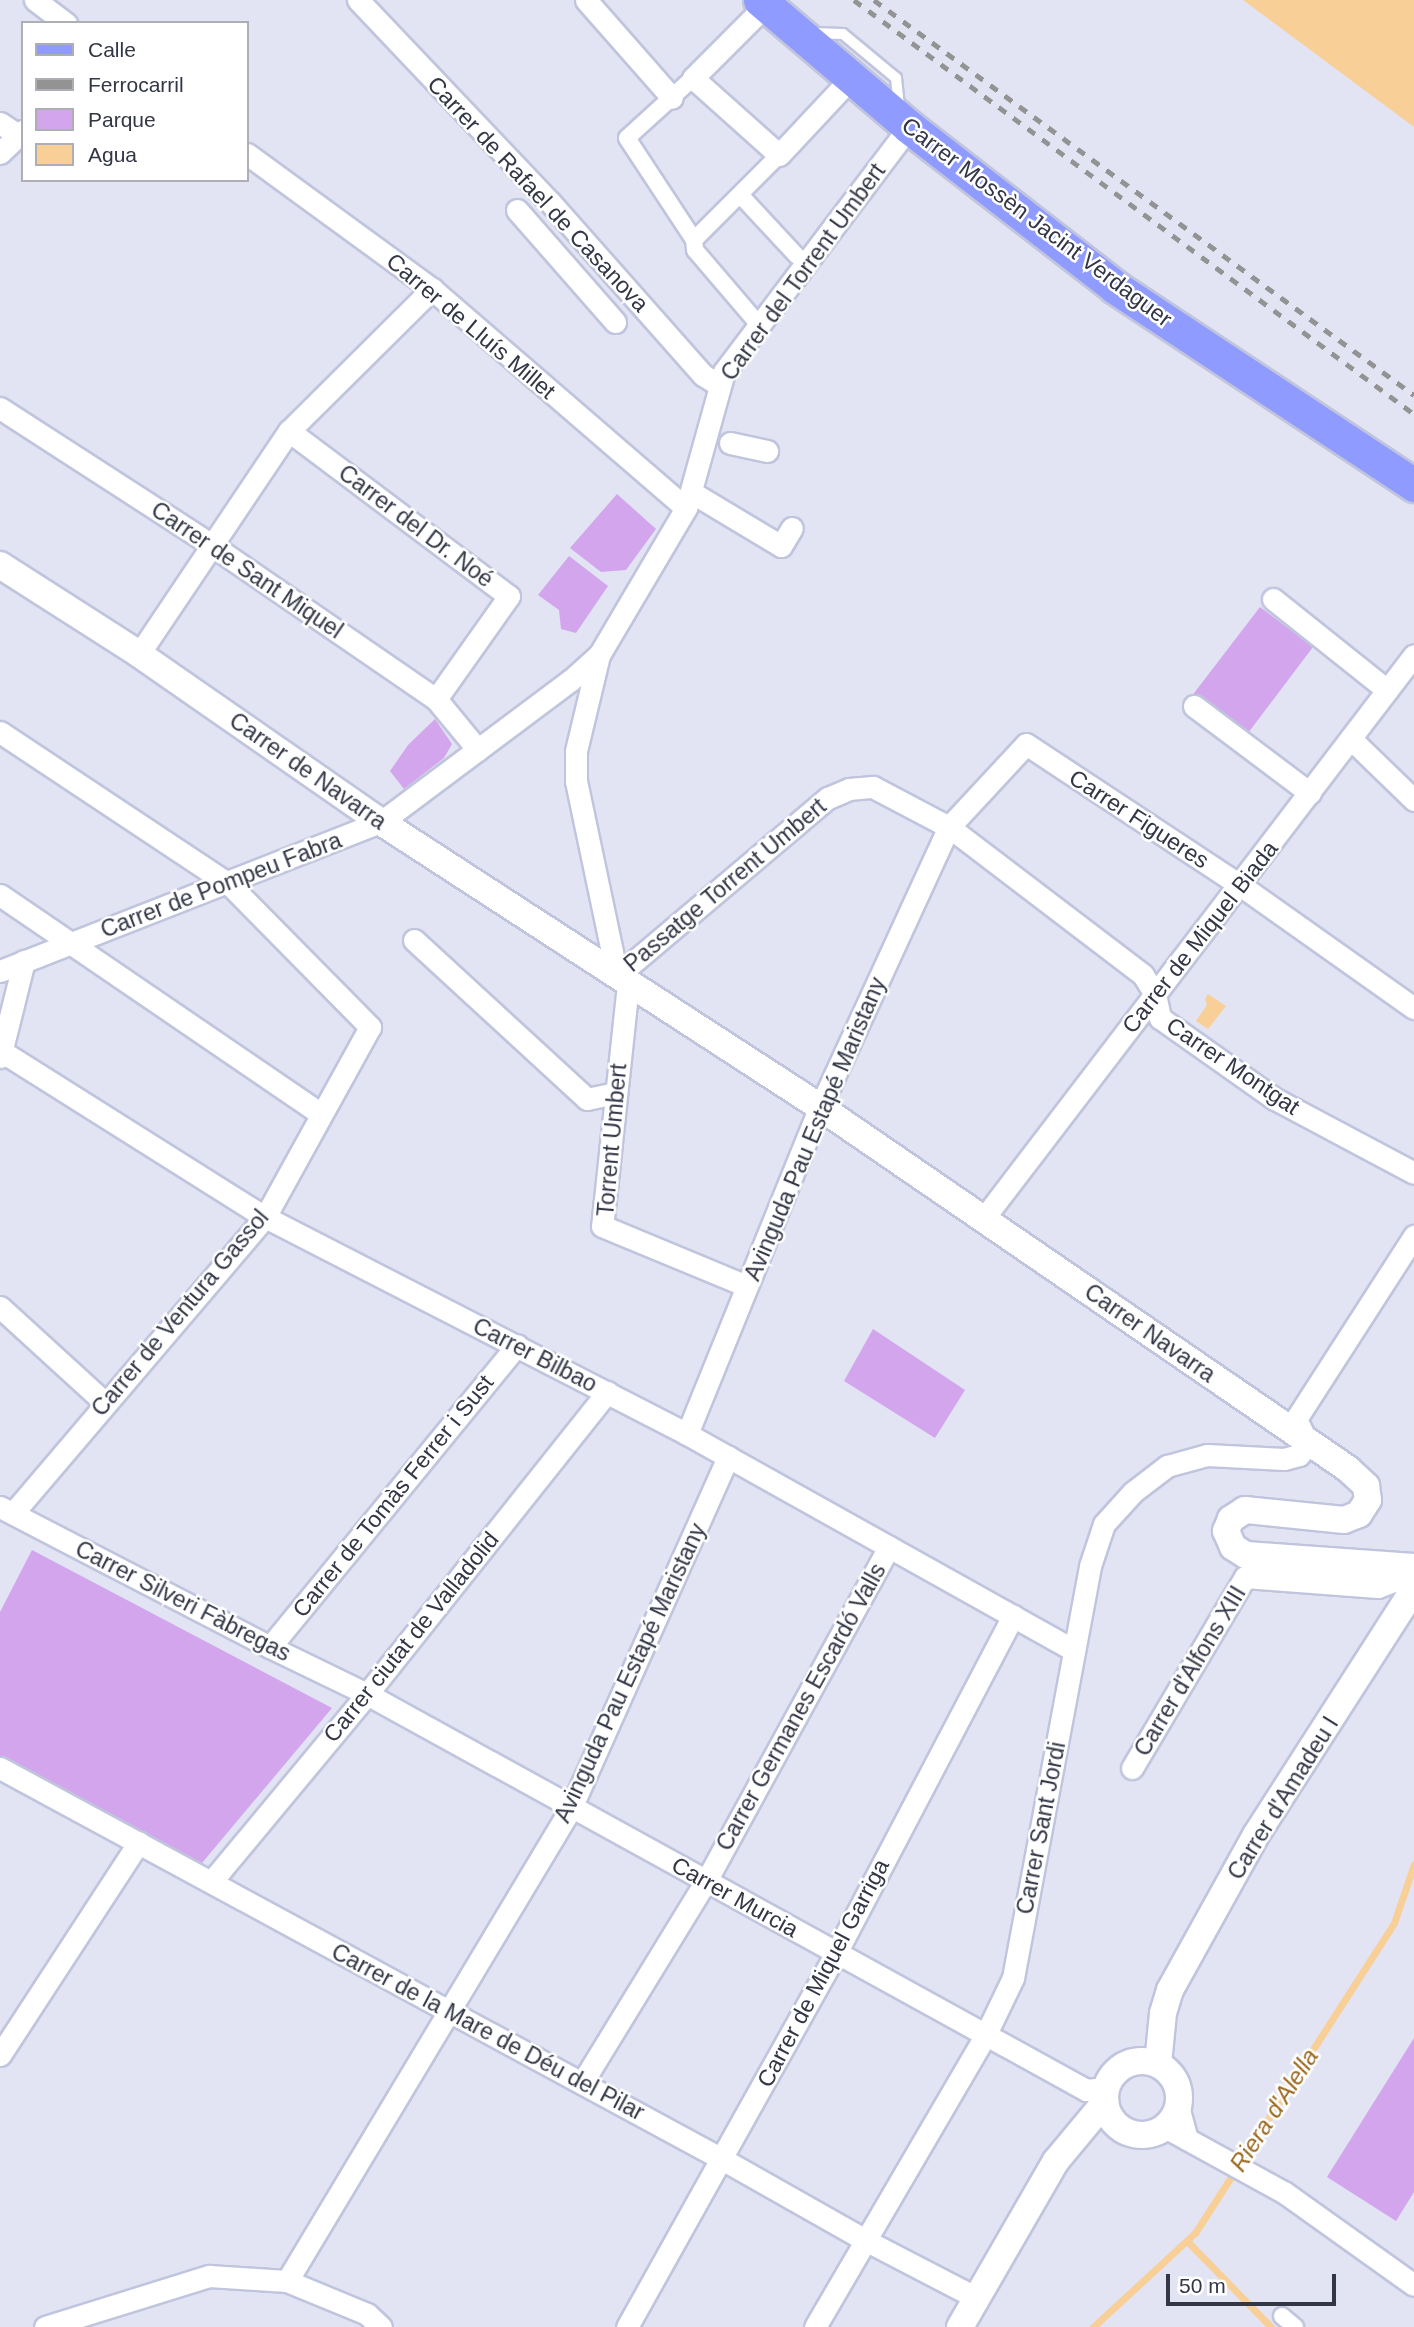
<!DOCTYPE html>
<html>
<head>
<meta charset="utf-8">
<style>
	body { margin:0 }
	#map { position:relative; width:1414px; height:2327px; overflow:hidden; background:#e2e4f3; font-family:Helvetica,sans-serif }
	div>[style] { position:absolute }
	.green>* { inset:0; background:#d2a5ed }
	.water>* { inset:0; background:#f8cf96 }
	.stream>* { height:7px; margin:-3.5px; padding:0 3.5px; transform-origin:3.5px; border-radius:3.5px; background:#f8cf96 }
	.roads { filter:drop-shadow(2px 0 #c0c5dd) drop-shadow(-2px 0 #c0c5dd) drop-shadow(0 2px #c0c5dd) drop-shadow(0 -2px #c0c5dd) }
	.service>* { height:10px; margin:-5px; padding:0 5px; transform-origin:5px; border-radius:5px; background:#fff }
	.pedestrian>* { height:16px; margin:-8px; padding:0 8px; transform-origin:8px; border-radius:8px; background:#fff }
	.minor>* { height:21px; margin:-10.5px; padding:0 10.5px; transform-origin:10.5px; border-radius:10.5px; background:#fff }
	.tertiary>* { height:26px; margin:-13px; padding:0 13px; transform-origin:13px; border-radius:13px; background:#fff }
	.tertiary>.ring { margin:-13px; padding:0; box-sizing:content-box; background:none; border:26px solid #fff; border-radius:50% }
	.primary>* { height:33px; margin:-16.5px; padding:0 16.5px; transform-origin:16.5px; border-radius:16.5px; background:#8f9bff }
	.rail>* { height:5px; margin-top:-2.5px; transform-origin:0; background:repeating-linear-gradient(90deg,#939393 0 9px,transparent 0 18px) }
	span { translate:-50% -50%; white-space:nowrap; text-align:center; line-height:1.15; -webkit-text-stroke:5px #fff; paint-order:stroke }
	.street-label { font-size:23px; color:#323645 }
	.water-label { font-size:24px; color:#9a671d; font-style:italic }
	.legend { position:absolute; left:21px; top:21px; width:228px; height:161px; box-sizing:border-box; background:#fff; border:2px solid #adafb5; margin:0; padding:9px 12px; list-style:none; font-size:21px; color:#323645 }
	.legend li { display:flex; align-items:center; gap:14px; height:35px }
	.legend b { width:35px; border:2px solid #adafb5 }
	.scale { position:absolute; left:1166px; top:2274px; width:170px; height:32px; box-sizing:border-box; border:4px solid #323645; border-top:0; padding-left:9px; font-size:21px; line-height:24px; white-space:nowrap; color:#323645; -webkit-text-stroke:5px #fff; paint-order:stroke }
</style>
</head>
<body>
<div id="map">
	<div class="green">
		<i style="clip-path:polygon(617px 494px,656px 529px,626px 570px,601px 572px,570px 548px)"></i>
		<i style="clip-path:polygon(569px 556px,608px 586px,576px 633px,561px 629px,559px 610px,538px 595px)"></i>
		<i style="clip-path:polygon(1260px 607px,1313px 647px,1245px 737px,1191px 697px)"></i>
		<i style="clip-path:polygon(435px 719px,452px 744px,444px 758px,404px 789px,390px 771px,408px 745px)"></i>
		<i style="clip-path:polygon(873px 1329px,965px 1390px,935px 1438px,844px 1381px)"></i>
		<i style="clip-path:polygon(32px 1550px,332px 1708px,202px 1863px,0 1758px,0 1612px)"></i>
		<i style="clip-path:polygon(1414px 2038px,1414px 2192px,1396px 2221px,1327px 2177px)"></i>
	</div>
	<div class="water">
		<i style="clip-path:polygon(1243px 0,1414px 0,1414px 127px)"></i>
		<i style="clip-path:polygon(1208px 994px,1226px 1006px,1208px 1029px,1196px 1021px,1207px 1005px,1205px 999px)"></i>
	</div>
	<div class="stream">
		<i style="left:1187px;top:2241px;width:120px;rotate:45.7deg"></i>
		<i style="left:1093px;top:2327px;width:139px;rotate:-42.7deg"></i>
		<i style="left:1195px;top:2233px;width:368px;rotate:-57.3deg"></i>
		<i style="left:1394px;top:1923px;width:62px;rotate:-71.3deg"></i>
	</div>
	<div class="roads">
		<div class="service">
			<i style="left:813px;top:33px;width:30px;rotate:2deg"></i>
			<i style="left:843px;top:34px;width:69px;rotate:39.7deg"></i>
			<i style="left:896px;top:78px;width:31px;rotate:84deg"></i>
		</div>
		<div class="pedestrian">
			<i style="left:693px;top:78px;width:89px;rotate:137.7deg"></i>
			<i style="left:627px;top:138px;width:122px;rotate:56.7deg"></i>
			<i style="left:694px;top:240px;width:10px;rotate:84deg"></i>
			<i style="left:695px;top:250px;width:99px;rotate:49.5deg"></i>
			<i style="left:744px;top:199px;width:78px;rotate:47.1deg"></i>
			<i style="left:694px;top:240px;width:120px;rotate:-45deg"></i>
			<i style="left:1282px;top:2316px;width:17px;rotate:40deg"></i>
		</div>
		<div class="minor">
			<i style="left:35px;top:0;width:39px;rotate:37deg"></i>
			<i style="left:358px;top:0;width:277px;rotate:46.5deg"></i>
			<i style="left:549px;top:201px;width:232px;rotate:48.5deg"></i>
			<i style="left:703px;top:375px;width:19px;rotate:32deg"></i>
			<i style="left:586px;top:0;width:130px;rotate:48.7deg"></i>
			<i style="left:766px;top:5px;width:103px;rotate:135deg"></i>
			<i style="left:693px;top:78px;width:115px;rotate:41.8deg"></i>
			<i style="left:779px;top:155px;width:105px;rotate:-46.9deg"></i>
			<i style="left:0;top:123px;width:22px;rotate:34deg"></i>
			<i style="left:909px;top:127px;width:307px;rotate:127.1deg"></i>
			<i style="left:724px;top:372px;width:141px;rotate:105.6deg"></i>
			<i style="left:686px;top:508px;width:171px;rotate:120.6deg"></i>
			<i style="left:599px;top:655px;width:99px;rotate:103.5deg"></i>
			<i style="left:576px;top:751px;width:30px;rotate:90deg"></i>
			<i style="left:576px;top:781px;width:199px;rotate:78.1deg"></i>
			<i style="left:617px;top:976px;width:276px;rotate:-40.2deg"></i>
			<i style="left:828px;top:798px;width:23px;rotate:-23deg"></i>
			<i style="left:849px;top:789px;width:24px;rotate:-5deg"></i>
			<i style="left:873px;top:787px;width:86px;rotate:27.8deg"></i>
			<i style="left:949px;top:827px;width:244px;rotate:37.3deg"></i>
			<i style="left:1143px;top:975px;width:22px;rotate:58deg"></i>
			<i style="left:1155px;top:994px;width:25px;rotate:78deg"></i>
			<i style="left:1160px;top:1018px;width:141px;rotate:35.2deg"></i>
			<i style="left:1275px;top:1099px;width:157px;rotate:28deg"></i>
			<i style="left:0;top:153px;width:32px;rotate:-44deg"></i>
			<i style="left:247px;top:154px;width:229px;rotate:36.1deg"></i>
			<i style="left:432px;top:289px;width:335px;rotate:40.8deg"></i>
			<i style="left:517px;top:210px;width:149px;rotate:48.8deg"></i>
			<i style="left:0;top:408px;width:254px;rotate:32.9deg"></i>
			<i style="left:213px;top:546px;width:270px;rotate:34.5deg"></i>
			<i style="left:436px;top:699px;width:66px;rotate:50.5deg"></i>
			<i style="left:289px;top:431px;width:275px;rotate:36.9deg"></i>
			<i style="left:509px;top:596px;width:126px;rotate:125.3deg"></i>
			<i style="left:730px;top:443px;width:38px;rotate:12deg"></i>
			<i style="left:691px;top:492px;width:105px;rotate:31deg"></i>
			<i style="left:781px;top:546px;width:21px;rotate:-59deg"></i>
			<i style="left:1273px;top:599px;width:146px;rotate:38.6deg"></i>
			<i style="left:139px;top:654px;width:269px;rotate:-56.1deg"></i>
			<i style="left:289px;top:431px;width:202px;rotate:-44.8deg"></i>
			<i style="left:1194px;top:706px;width:145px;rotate:36.9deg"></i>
			<i style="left:0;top:732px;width:275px;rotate:33.6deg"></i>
			<i style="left:229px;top:884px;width:201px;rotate:45.4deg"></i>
			<i style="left:370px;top:1027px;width:217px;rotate:118.9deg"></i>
			<i style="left:265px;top:1217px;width:389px;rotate:130.4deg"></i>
			<i style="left:1351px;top:739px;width:88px;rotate:44.1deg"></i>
			<i style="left:0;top:895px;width:389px;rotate:34.3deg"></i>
			<i style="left:414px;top:940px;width:235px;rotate:42.6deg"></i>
			<i style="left:587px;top:1099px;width:30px;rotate:-12deg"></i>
			<i style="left:0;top:971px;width:409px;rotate:-21.4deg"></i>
			<i style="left:381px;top:822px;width:237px;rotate:-36.8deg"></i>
			<i style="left:571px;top:680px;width:38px;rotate:-42deg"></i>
			<i style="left:628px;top:984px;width:243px;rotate:96.1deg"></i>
			<i style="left:602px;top:1226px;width:157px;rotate:22.5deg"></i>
			<i style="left:1px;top:1051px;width:312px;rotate:32.2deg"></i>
			<i style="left:265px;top:1217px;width:475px;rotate:27.2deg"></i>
			<i style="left:687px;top:1434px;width:443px;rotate:29.2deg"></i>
			<i style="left:0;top:1057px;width:99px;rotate:-76deg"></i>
			<i style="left:984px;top:1218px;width:708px;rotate:-52.63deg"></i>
			<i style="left:0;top:1307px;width:142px;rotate:42.4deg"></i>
			<i style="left:687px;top:1434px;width:353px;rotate:-67.9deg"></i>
			<i style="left:820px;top:1107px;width:308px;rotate:-65.3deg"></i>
			<i style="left:949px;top:827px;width:113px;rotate:-47.1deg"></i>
			<i style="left:1026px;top:744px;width:256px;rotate:33.4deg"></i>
			<i style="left:1240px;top:885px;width:213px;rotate:35.3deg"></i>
			<i style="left:0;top:1507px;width:304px;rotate:27.4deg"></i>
			<i style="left:270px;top:1647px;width:108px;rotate:25.9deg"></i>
			<i style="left:367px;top:1694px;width:821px;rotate:28.84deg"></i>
			<i style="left:1086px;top:2090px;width:20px;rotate:-6deg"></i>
			<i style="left:270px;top:1647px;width:390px;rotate:-50.7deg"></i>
			<i style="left:0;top:1768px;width:821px;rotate:28.44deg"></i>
			<i style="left:722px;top:2159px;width:164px;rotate:29.5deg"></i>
			<i style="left:865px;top:2240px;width:124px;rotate:27.4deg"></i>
			<i style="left:1132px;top:1768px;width:222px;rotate:-59.4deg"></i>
			<i style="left:1245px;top:1577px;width:133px;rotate:4.3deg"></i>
			<i style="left:1378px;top:1587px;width:39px;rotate:-21deg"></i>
			<i style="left:212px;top:1881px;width:243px;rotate:-50.3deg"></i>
			<i style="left:367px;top:1694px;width:386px;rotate:-51.5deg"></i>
			<i style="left:0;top:2055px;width:254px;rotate:-56.9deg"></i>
			<i style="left:582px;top:2083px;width:237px;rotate:-58.5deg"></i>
			<i style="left:706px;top:1881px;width:381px;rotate:-61.3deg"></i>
			<i style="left:1178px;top:2106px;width:34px;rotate:75deg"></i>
			<i style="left:1165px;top:2127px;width:137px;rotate:28.8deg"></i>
			<i style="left:1285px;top:2193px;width:158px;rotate:35.5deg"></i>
			<i style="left:287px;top:2281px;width:552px;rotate:-59.02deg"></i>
			<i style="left:571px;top:1808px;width:385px;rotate:-65.9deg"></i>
			<i style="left:45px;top:2327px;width:172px;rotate:-17.3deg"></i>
			<i style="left:209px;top:2276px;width:78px;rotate:3.7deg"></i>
			<i style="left:287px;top:2281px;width:87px;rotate:22.4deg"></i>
			<i style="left:367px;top:2314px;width:19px;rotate:43deg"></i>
			<i style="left:627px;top:2327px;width:428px;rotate:-60.8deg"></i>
			<i style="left:836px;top:1953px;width:381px;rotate:-62.3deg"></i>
			<i style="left:815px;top:2327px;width:339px;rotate:-59.7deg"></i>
			<i style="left:986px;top:2034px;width:62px;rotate:-64.3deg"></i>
			<i style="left:1013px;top:1978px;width:419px;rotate:-79.4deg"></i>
			<i style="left:1090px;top:1566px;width:44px;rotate:-71.6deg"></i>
			<i style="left:1104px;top:1524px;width:43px;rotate:-47.8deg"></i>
			<i style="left:1133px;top:1492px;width:43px;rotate:-37.4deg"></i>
			<i style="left:1167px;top:1466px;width:41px;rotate:-15.4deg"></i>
			<i style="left:1207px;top:1455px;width:77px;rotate:3deg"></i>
			<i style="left:1284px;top:1459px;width:16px;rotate:-15deg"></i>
			<i style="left:1299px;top:1455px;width:15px;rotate:-53deg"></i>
			<i style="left:1308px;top:1443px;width:27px;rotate:-117deg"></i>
			<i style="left:1296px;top:1419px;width:218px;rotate:-57.2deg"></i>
		</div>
		<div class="tertiary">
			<i style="left:0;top:565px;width:165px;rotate:32.6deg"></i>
			<i style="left:139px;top:654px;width:295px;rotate:34.8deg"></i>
			<i style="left:381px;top:822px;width:523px;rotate:32.99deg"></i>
			<i style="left:820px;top:1107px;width:640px;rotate:34.43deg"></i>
			<i style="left:1348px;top:1469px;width:25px;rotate:43deg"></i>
			<i style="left:1366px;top:1486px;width:14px;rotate:82deg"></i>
			<i style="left:1368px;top:1500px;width:17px;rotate:123deg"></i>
			<i style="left:1359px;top:1514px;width:16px;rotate:158deg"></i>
			<i style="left:1344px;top:1520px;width:100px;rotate:-174.2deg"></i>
			<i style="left:1245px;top:1510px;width:17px;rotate:147deg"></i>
			<i style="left:1231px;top:1519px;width:13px;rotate:113deg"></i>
			<i style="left:1226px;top:1531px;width:17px;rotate:66deg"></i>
			<i style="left:1233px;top:1547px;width:15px;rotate:32deg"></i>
			<i style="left:1246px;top:1555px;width:168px;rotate:4.1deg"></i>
			<i class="ring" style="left:1105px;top:2061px;width:48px;height:48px"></i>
			<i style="left:1158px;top:2064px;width:51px;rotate:-84.4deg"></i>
			<i style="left:1163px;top:2013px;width:24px;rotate:-73deg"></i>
			<i style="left:1170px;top:1990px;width:177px;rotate:-61deg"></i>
			<i style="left:1256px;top:1835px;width:292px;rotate:-57.3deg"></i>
			<i style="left:960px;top:2327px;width:192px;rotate:-60deg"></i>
			<i style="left:1056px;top:2161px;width:77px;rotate:-50.3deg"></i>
		</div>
		<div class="primary">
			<i style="left:760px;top:0;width:196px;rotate:40.4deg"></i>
			<i style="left:909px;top:127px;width:261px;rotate:37.8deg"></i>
			<i style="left:1115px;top:287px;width:359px;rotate:33.5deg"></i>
		</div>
	</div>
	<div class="rail">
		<i style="left:854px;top:0;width:696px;rotate:36.47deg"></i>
		<i style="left:874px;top:0;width:669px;rotate:36.18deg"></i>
	</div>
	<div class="street-label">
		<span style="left:538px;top:194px;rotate:47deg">Carrer de Rafael de Casanova</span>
		<span style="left:1037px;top:222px;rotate:37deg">Carrer Mossèn Jacint Verdaguer</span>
		<span style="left:803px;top:272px;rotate:-54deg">Carrer del Torrent Umbert</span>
		<span style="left:471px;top:326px;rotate:40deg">Carrer de Lluís Millet</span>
		<span style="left:416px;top:526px;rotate:37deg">Carrer del Dr. Noé</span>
		<span style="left:247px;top:570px;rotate:34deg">Carrer de Sant Miquel</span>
		<span style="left:308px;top:771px;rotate:35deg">Carrer de Navarra</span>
		<span style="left:1139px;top:819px;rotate:33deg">Carrer Figueres</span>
		<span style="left:221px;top:885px;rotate:-21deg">Carrer de Pompeu Fabra</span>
		<span style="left:725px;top:885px;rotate:-40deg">Passatge Torrent Umbert</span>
		<span style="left:1200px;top:937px;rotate:-52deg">Carrer de Miquel Biada</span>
		<span style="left:1233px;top:1066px;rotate:34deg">Carrer Montgat</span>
		<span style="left:815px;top:1129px;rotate:-67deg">Avinguda Pau Estapé Maristany</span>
		<span style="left:612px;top:1140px;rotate:-85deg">Torrent Umbert</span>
		<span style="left:180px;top:1313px;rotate:-50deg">Carrer de Ventura Gassol</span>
		<span style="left:1150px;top:1333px;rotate:35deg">Carrer Navarra</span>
		<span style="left:535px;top:1355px;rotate:27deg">Carrer Bilbao</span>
		<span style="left:393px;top:1496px;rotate:-51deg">Carrer de Tomàs Ferrer i Sust</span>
		<span style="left:183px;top:1601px;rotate:27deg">Carrer Silveri Fàbregas</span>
		<span style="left:411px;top:1637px;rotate:-51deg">Carrer ciutat de Valladolid</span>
		<span style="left:1190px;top:1671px;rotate:-59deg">Carrer d'Alfons XIII</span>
		<span style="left:630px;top:1673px;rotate:-65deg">Avinguda Pau Estapé Maristany</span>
		<span style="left:801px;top:1707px;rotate:-61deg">Carrer Germanes Escardó Valls</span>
		<span style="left:1283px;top:1798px;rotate:-58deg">Carrer d'Amadeu I</span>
		<span style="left:1041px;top:1828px;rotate:-79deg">Carrer Sant Jordi</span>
		<span style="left:735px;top:1897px;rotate:29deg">Carrer Murcia</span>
		<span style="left:823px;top:1973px;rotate:-62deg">Carrer de Miquel Garriga</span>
		<span style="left:488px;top:2032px;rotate:28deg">Carrer de la Mare de Déu del Pilar</span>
	</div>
	<div class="water-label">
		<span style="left:1274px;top:2110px;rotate:-57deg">Riera d'Alella</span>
	</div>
	<ul class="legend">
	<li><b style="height:9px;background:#8f9bff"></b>Calle</li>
	<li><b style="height:9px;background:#939393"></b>Ferrocarril</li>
	<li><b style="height:19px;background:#d2a5ed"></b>Parque</li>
	<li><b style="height:19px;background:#f8cf96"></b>Agua</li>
	</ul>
	<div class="scale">50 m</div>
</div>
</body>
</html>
